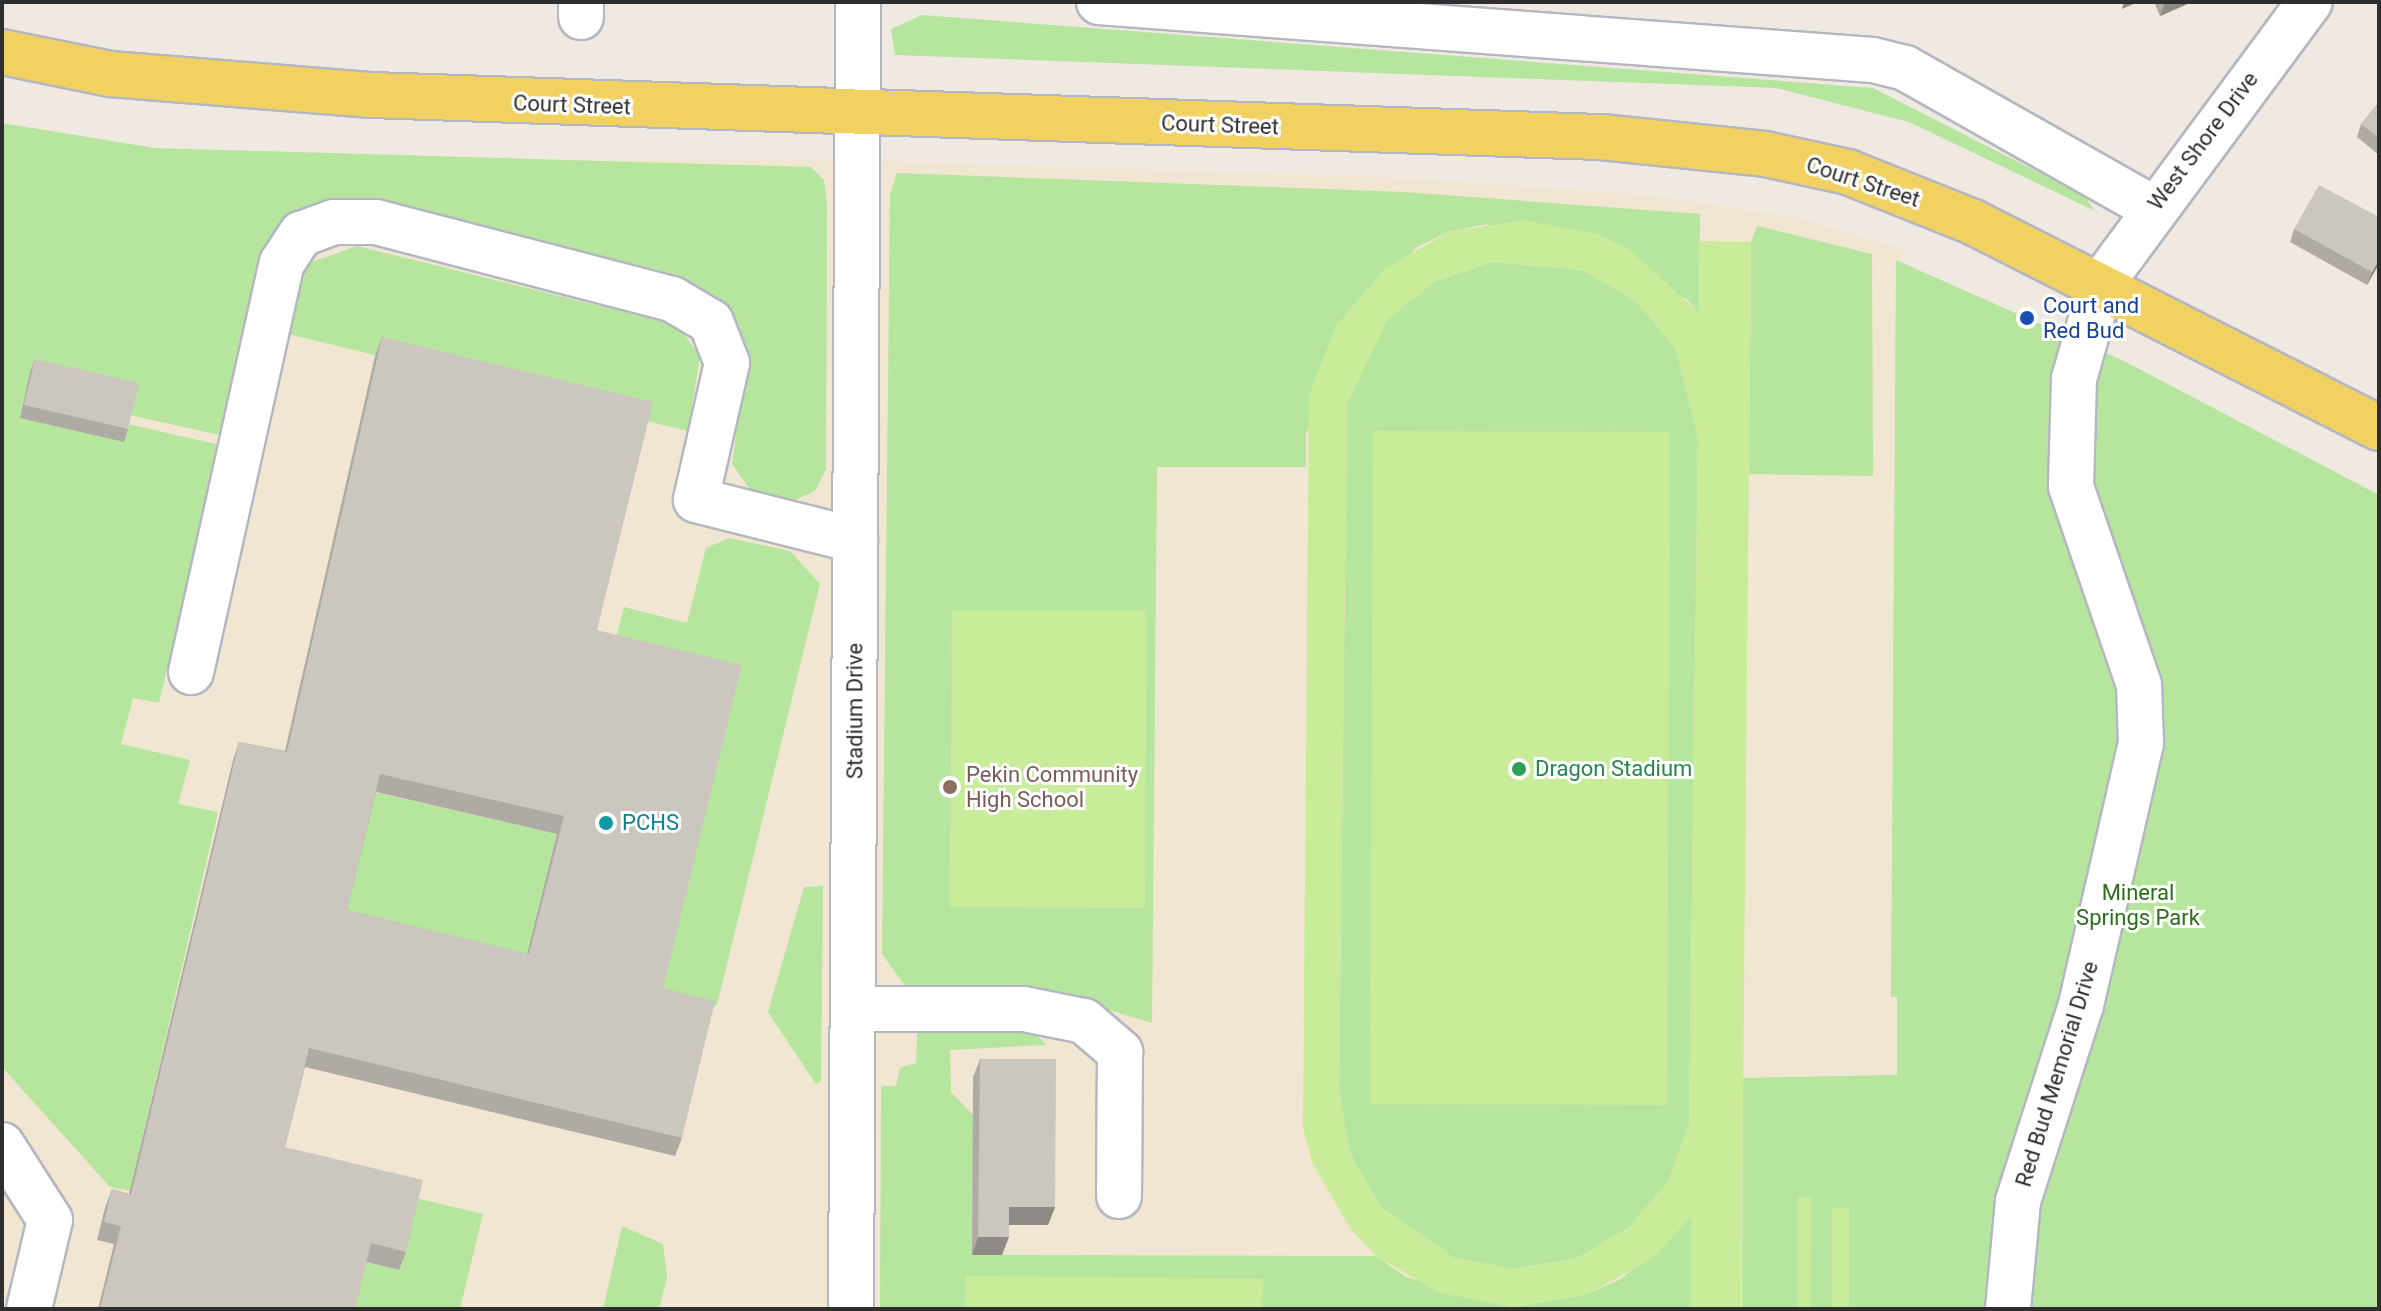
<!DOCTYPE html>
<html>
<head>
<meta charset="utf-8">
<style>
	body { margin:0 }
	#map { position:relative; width:2381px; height:1311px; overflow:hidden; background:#efe9e1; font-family:Roboto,sans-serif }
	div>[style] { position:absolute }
	.education>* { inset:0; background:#f0e6d1 }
	.green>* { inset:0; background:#b6e59e }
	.pitch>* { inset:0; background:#c9ec9a }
	.roads { filter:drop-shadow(2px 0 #b4b7c1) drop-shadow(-2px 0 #b4b7c1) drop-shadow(0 2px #b4b7c1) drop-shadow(0 -2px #b4b7c1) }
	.minor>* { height:44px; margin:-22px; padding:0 22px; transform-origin:22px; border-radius:22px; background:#fff }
	.major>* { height:44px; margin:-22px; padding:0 22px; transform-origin:22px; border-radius:22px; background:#f2d163 }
	.wall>* { inset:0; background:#afaba4 }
	.shaded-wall>* { inset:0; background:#8e8b86 }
	.building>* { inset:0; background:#cbc7bf }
	.dots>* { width:22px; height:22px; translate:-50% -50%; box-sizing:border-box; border:4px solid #fff; border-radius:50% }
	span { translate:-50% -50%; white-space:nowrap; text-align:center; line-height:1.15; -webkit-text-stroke:6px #fff; paint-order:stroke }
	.street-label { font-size:22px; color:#2e2e2e }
	.transit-label { font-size:22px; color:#164399 }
	.left { translate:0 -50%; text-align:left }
	.leisure-label { font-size:22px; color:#27864d }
	.education-label { font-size:22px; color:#785e54 }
	.culture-label { font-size:22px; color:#0d838f }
	.park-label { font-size:22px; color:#2c6e1b }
	.frame { position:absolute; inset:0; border:4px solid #2e2e2e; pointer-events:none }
</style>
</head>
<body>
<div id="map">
	<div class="education">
		<i style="clip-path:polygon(2px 160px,846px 160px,1421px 179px,1657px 196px,1799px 218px,1905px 250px,1896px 1309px,2px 1309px)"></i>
	</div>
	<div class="green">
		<i style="clip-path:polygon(922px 15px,1873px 88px,2085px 196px,2095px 211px,1909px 122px,1776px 88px,895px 55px,891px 29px)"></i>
		<i style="clip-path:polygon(2px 123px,155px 148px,811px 167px,824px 180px,827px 203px,826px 469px,815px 491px,790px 502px,754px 495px,732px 464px,746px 365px,738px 327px,718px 298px,667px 272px,378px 202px,323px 202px,275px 233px,220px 435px,130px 415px,30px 372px,20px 418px,128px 424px,220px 445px,159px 703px,133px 698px,121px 744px,190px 760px,178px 804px,218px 812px,130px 1191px,110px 1187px,2px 1067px)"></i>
		<i style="clip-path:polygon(897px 173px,1404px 192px,1700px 214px,1699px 314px,1687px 299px,1486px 224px,1449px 232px,1415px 248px,1306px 433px,1306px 467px,1157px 467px,1152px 1023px,1076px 1000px,906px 987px,882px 954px,890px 194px)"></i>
		<i style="clip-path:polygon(1757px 226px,1872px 254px,1873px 476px,1749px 474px,1751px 242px)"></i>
		<i style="clip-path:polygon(357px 246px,677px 325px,700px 356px,688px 431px,284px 333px,306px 264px)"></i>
		<i style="clip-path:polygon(1896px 260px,2126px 362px,2379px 495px,2379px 1309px,1742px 1309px,1743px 1078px,1897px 1075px,1897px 997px,1891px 997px)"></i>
		<i style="clip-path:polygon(1492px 262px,1583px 270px,1636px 301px,1676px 349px,1698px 437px,1689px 1125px,1668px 1182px,1628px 1228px,1575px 1259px,1514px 1269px,1454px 1258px,1379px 1205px,1349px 1151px,1339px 1091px,1347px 403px,1387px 320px,1434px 282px)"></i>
		<i style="clip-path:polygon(729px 538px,790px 551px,820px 584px,717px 1005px,700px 1017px,657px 1006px,612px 654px,624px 607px,687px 623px,706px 548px)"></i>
		<i style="clip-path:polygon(374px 792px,557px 834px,523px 972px,340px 928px)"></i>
		<i style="clip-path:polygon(823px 886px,821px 1081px,816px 1084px,768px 1012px,804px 887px)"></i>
		<i style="clip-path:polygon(929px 1027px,1033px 1030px,1046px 1045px,950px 1050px,951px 1092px,973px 1115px,972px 1255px,1376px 1256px,1406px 1277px,1514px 1307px,1587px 1294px,1621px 1279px,1691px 1216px,1691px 1309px,880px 1309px,881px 1086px,896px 1086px,900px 1068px,916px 1063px,917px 1034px)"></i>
		<i style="clip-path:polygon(416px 1198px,483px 1214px,460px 1309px,353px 1309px,364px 1262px,398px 1270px)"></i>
		<i style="clip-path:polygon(622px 1226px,663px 1244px,667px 1278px,659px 1309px,603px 1309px)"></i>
	</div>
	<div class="pitch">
		<i style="clip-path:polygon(evenodd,1523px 220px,1597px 234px,1630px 250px,1699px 313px,1700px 241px,1751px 242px,1741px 1309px,1691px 1309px,1691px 1217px,1653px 1258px,1588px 1294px,1514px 1307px,1440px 1293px,1376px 1256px,1350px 1228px,1313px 1164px,1303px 1128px,1309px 395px,1336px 326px,1384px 269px,1449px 232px,1523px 220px,1492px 262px,1583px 270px,1636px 301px,1676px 349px,1698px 437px,1689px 1125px,1668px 1182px,1628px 1228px,1575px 1259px,1514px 1269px,1454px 1258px,1379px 1205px,1349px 1151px,1339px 1091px,1347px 403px,1387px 320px,1434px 282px,1492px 262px)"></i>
		<i style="clip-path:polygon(1373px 431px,1670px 432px,1667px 1105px,1370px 1104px)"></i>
		<i style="clip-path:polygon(952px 610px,1146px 610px,1145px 908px,950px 907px)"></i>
		<i style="clip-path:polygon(1798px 1197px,1811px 1197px,1810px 1309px,1798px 1309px)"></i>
		<i style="clip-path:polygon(1832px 1208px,1849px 1208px,1849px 1309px,1832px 1309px)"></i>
		<i style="clip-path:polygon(966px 1276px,1263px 1279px,1262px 1309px,965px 1309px)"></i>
	</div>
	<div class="roads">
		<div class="minor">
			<i style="left:581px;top:2px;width:15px;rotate:90deg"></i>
			<i style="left:1099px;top:2px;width:776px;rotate:4.29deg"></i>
			<i style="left:1873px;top:60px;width:33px;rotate:14deg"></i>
			<i style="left:1905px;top:68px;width:283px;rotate:29.5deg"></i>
			<i style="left:191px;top:672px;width:419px;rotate:-77.5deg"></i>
			<i style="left:282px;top:263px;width:35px;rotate:-57deg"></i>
			<i style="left:301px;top:234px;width:35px;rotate:-20deg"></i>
			<i style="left:334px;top:222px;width:42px"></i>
			<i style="left:376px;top:222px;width:306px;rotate:14.6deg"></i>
			<i style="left:672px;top:299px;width:45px;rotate:30.5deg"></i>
			<i style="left:711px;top:322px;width:44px;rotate:68.7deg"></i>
			<i style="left:727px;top:363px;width:140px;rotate:102.8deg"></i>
			<i style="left:696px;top:500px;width:164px;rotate:14.1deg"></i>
			<i style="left:853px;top:1009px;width:171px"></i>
			<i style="left:1024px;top:1009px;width:61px;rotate:11.3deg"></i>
			<i style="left:1084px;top:1021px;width:48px;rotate:40.7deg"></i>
			<i style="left:1120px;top:1052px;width:144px;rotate:90.4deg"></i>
			<i style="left:2px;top:1145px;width:89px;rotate:57.4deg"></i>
			<i style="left:50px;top:1220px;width:91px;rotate:103.3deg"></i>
			<i style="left:851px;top:1309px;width:1307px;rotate:-89.69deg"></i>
			<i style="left:2008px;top:1309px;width:108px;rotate:-84.7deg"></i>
			<i style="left:2018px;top:1201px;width:206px;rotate:-72.2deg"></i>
			<i style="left:2081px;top:1005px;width:268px;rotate:-77.1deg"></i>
			<i style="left:2141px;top:744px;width:59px;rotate:-91.9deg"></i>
			<i style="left:2139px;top:685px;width:210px;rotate:-108.9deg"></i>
			<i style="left:2071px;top:486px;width:107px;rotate:-88.4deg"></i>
			<i style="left:2074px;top:379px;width:99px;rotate:-74.1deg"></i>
			<i style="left:2101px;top:284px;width:351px;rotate:-53.5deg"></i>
		</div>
		<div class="major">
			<i style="left:2px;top:52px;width:110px;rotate:11.5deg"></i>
			<i style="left:110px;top:74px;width:263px;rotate:4.6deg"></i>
			<i style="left:372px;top:95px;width:1230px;rotate:1.96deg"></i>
			<i style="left:1601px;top:137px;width:165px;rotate:5.9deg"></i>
			<i style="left:1765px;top:154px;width:85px;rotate:12.2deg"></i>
			<i style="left:1848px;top:172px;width:135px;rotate:21.8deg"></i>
			<i style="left:1973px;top:222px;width:455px;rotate:26.9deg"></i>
		</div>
	</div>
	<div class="wall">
		<i style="clip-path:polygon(2154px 2px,2192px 2px,2160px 16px)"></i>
		<i style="clip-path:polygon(2379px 102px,2379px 155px,2357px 137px,2361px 124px)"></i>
		<i style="clip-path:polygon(2379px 217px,2379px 264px,2367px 285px,2290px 242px,2294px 229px)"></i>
		<i style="clip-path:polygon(evenodd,382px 337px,597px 630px,663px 988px,682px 1138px,675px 1156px,305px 1067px,285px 1147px,406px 1252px,399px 1270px,366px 1262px,355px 1309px,98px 1309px,114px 1244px,97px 1240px,105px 1208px,112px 1189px,129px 1194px,233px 760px,239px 742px,285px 751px,375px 356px,382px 337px,376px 792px,557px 834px,527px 954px,347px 910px,376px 792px)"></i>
		<i style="clip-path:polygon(35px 359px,128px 429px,124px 442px,20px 418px,30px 372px)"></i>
		<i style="clip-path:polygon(980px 1059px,1055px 1207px,1048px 1225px,1009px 1225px,1002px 1255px,972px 1255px,973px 1077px)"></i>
	</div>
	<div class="shaded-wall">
		<i style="clip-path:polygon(2124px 2px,2138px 2px,2122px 9px)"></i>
		<i style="clip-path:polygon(2165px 2px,2192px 2px,2160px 16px)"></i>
		<i style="clip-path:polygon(2379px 260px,2379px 264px,2367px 285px,2372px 272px)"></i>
		<i style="clip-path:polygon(1009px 1207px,1055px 1207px,1048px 1225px,1003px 1225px)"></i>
		<i style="clip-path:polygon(978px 1237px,1009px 1237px,1002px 1255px,972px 1255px)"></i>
	</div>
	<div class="building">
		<i style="clip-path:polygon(2379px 102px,2379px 138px,2361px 124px)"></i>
		<i style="clip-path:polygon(2319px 185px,2379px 217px,2379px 260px,2372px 272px,2294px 229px)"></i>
		<i style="clip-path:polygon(evenodd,382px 337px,653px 402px,597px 630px,742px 665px,663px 988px,715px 1001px,682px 1138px,309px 1048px,285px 1147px,423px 1180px,406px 1252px,371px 1243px,355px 1309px,100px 1309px,121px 1226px,104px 1222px,112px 1189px,131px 1195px,239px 742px,287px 752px,382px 337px,380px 774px,564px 816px,529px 954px,347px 910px,380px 774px)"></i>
		<i style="clip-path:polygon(35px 359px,139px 383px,128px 429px,24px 405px)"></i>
		<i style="clip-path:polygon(980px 1059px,1056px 1059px,1055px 1207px,1009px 1207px,1009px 1237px,978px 1237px)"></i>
	</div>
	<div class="dots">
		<i style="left:2027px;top:318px;background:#1a4fb4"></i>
		<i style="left:1519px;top:769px;background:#2e9e5b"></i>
		<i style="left:950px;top:787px;background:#8d6e63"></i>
		<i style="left:606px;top:823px;background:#0f9aa8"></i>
	</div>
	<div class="street-label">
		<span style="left:572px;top:105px;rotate:2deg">Court Street</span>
		<span style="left:1220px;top:125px;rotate:2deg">Court Street</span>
		<span style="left:2203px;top:141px;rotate:-53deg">West Shore Drive</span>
		<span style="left:1863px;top:182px;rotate:18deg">Court Street</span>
		<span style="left:855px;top:711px;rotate:-90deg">Stadium Drive</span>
		<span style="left:2057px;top:1074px;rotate:-73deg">Red Bud Memorial Drive</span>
	</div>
	<div class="transit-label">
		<span class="left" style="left:2043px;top:318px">Court and<br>Red Bud</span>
	</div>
	<div class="leisure-label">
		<span class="left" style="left:1535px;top:769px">Dragon Stadium</span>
	</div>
	<div class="education-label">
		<span class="left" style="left:966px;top:787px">Pekin Community<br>High School</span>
	</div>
	<div class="culture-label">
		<span class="left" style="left:622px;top:823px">PCHS</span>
	</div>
	<div class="park-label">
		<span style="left:2138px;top:905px">Mineral<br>Springs Park</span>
	</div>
	<div class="frame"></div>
</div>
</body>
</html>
